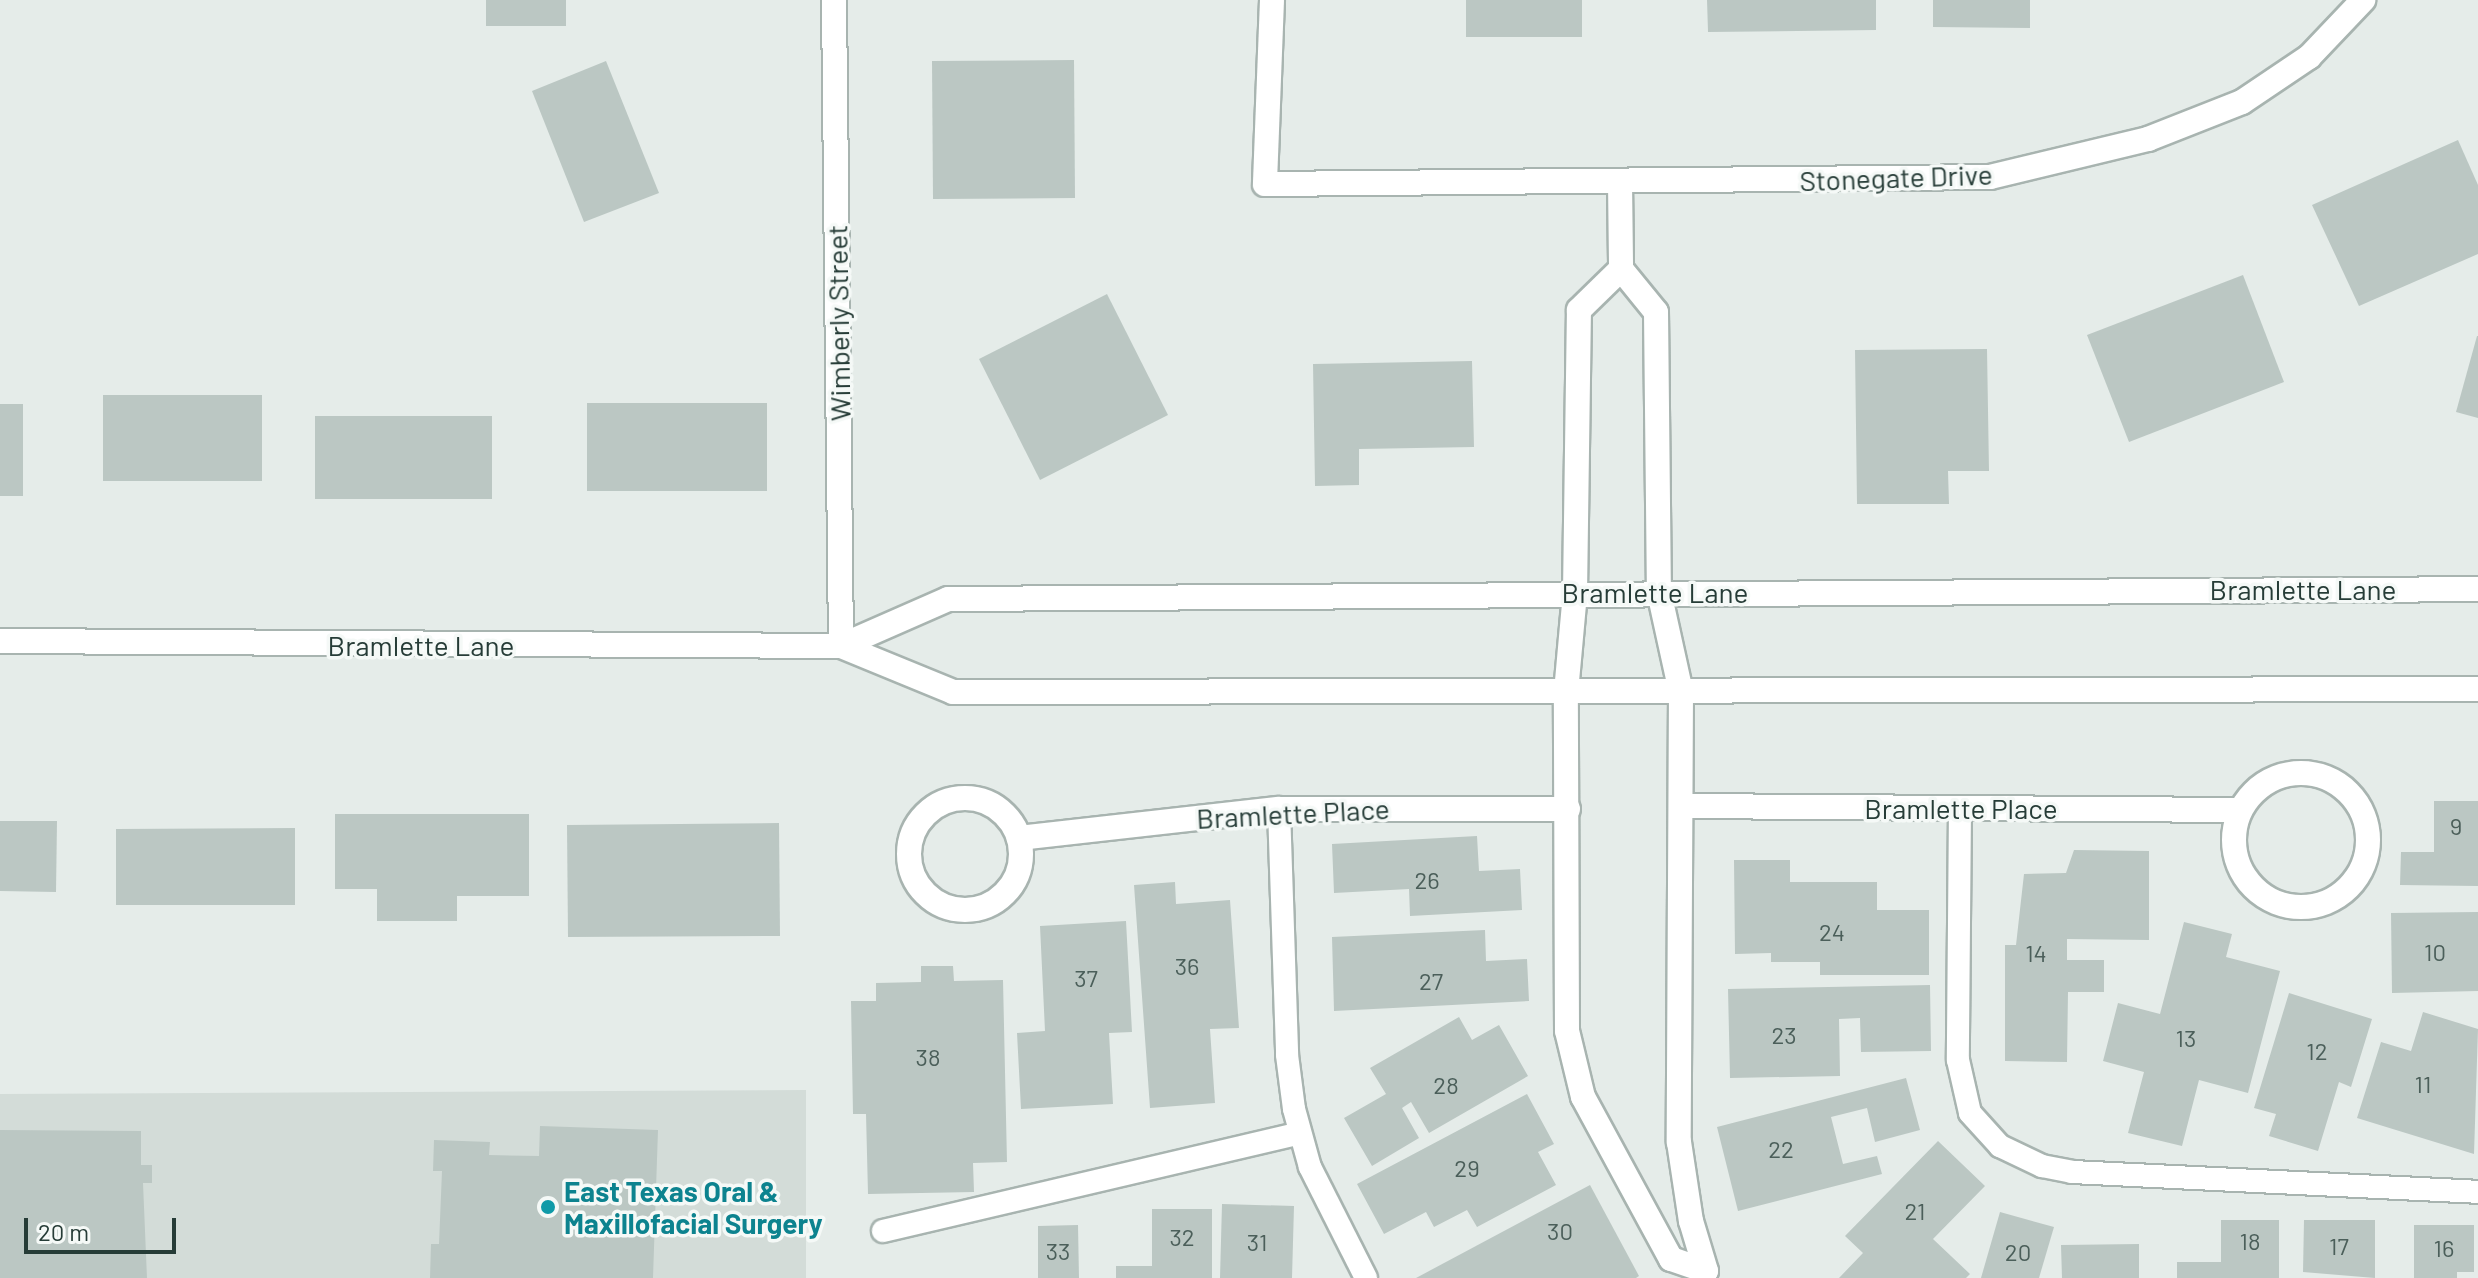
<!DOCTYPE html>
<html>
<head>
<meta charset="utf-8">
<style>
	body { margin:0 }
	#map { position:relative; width:2478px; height:1278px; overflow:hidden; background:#e5ece9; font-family:Barlow,sans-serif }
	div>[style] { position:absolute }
	.built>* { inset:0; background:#d3dcd8 }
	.building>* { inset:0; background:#bbc7c3 }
	.roads { filter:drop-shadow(2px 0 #a8b4b0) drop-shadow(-2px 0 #a8b4b0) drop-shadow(0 2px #a8b4b0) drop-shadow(0 -2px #a8b4b0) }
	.service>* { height:22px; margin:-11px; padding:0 11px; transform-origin:11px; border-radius:11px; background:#fff }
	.minor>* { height:24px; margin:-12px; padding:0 12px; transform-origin:12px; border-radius:12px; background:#fff }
	.minor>.ring { margin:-12px; padding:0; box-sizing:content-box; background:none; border:24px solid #fff; border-radius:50% }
	.dots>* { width:22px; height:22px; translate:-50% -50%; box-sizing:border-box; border:4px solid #f5f9f7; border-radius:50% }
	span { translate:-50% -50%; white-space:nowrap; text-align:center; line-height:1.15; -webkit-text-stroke:7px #f5f9f7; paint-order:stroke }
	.number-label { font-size:24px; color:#4b5f5a }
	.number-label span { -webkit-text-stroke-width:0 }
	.street-label { font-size:28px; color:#263c37 }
	.culture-label { font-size:28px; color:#0d838f; font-weight:700 }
	.left { translate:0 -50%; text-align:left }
	.scale { position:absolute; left:24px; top:1218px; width:152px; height:36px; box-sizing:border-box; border:4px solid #263c37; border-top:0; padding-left:10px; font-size:24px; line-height:28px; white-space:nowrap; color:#263c37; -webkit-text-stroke:6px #f5f9f7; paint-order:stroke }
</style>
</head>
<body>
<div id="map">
	<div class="built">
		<i style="clip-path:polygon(806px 1090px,806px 1278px,0 1278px,0 1094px)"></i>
	</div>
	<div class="building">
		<i style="clip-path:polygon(486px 0,566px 0,566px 26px,486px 26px)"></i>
		<i style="clip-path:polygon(1466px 0,1582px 0,1582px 37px,1466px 37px)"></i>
		<i style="clip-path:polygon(1707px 0,1876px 0,1876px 30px,1708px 32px)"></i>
		<i style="clip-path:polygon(1933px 0,2030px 0,2030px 28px,1933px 27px)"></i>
		<i style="clip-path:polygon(1074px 60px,1075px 198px,933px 199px,932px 61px)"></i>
		<i style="clip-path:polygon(606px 61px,659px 193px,584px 222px,532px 91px)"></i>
		<i style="clip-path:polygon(2458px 140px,2478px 185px,2478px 254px,2359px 306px,2312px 205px)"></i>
		<i style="clip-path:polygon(2243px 275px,2284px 382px,2129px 442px,2087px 335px)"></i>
		<i style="clip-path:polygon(1107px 294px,1168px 415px,1040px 480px,979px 359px)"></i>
		<i style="clip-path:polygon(2477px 336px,2478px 336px,2478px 418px,2456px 412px)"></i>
		<i style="clip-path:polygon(1987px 349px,1989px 471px,1948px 471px,1949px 504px,1857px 504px,1855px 350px)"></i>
		<i style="clip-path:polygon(1472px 361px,1474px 447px,1359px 449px,1359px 485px,1315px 486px,1313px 364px)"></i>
		<i style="clip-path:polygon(103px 395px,262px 395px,262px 481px,103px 481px)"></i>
		<i style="clip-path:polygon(587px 403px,767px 403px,767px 491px,587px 491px)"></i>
		<i style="clip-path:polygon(0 404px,23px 404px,23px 496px,0 496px)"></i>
		<i style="clip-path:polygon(315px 416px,492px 416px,492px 499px,315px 499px)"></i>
		<i style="clip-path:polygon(2434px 801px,2478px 801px,2478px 886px,2400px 885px,2401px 852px,2434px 852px)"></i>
		<i style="clip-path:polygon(335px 814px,529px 814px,529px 896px,457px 896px,457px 921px,377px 921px,377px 889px,335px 889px)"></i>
		<i style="clip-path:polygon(0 821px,57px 821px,56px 892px,0 891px)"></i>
		<i style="clip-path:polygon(779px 823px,780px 936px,568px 937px,567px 825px)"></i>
		<i style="clip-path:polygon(295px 828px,295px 905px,116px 905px,116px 829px)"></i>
		<i style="clip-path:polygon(1477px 836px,1479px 871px,1520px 869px,1522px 910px,1410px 916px,1409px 889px,1334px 893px,1332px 844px)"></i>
		<i style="clip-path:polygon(2074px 850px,2149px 851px,2149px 940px,2067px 939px,2067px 960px,2104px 960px,2104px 992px,2068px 992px,2067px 1062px,2005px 1061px,2005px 945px,2016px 945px,2024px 874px,2066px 873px)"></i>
		<i style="clip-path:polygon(1734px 860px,1790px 860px,1790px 882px,1877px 882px,1877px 910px,1929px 910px,1929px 975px,1820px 975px,1820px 962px,1771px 962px,1771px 953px,1735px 954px)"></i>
		<i style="clip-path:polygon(1175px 882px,1176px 904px,1230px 900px,1239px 1028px,1210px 1029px,1215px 1103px,1150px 1108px,1134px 885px)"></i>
		<i style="clip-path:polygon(2478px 912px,2478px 991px,2392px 993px,2391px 913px)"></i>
		<i style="clip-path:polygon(1126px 921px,1132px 1032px,1109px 1033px,1113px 1104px,1021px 1109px,1017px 1033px,1045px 1031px,1040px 926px)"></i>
		<i style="clip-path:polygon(2184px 922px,2232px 934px,2226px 957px,2280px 971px,2248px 1093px,2199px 1080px,2182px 1146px,2128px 1133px,2144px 1072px,2103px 1061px,2118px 1003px,2160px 1014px)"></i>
		<i style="clip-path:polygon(1485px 930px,1486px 961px,1527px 959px,1529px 1001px,1334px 1011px,1332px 937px)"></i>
		<i style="clip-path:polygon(921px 966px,953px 966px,954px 981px,1003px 980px,1007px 1162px,973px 1163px,974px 1192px,868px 1194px,866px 1114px,853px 1114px,851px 1001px,876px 1001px,876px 983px,921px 982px)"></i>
		<i style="clip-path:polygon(1930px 985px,1931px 1051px,1861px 1052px,1860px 1018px,1839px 1019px,1840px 1076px,1730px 1078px,1728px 989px)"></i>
		<i style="clip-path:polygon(2289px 993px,2372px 1019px,2351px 1087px,2339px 1082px,2318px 1151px,2269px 1136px,2276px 1114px,2254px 1108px)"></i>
		<i style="clip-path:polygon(2423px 1012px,2478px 1029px,2474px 1154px,2357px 1118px,2381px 1042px,2411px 1051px)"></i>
		<i style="clip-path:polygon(1459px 1017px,1472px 1040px,1499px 1025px,1528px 1076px,1429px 1133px,1411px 1102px,1402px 1108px,1419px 1138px,1372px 1166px,1344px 1118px,1386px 1094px,1370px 1068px)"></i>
		<i style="clip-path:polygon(1906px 1078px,1920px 1130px,1875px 1142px,1867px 1108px,1831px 1117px,1843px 1164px,1877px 1156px,1882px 1174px,1738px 1211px,1717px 1127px)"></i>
		<i style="clip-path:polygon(1527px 1094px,1554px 1144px,1538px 1152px,1556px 1185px,1477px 1227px,1467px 1210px,1434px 1227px,1426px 1212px,1384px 1234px,1357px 1184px)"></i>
		<i style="clip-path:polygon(540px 1126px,658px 1130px,653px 1278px,430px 1278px,431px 1244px,439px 1244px,442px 1171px,433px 1171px,434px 1140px,490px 1142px,489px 1155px,539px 1156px)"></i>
		<i style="clip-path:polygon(0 1130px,141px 1131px,141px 1165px,152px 1165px,152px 1183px,143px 1183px,147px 1278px,0 1278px)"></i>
		<i style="clip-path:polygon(1938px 1141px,1985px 1186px,1933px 1239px,1970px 1274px,1966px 1278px,1839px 1278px,1863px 1253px,1845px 1236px)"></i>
		<i style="clip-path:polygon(1590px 1185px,1639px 1276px,1636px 1278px,1416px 1278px)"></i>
		<i style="clip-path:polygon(1222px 1204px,1294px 1206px,1292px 1278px,1220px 1278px)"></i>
		<i style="clip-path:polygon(1152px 1209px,1212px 1209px,1212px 1278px,1116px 1278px,1116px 1266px,1152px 1266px)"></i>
		<i style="clip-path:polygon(2000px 1212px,2054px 1227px,2039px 1278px,1981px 1278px)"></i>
		<i style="clip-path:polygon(2221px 1220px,2279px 1220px,2279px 1278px,2177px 1278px,2177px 1262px,2221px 1262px)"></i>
		<i style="clip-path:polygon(2304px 1220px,2375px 1220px,2375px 1278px,2303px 1272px)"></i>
		<i style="clip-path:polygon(1078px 1225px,1079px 1278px,1038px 1278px,1038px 1226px)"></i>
		<i style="clip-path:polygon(2414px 1225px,2474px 1225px,2474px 1272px,2457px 1272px,2457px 1278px,2414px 1278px)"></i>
		<i style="clip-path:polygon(2139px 1244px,2139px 1278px,2062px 1278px,2061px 1245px)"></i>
	</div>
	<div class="roads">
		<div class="service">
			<i style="left:1960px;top:808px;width:252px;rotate:90.5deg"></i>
			<i style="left:1958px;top:1060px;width:54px;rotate:77.2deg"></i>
			<i style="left:1970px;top:1113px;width:45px;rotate:47.7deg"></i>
			<i style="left:2000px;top:1146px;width:47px;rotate:25.5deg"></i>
			<i style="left:2042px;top:1166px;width:31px;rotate:11deg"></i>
			<i style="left:2072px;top:1172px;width:406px;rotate:2.8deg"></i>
			<i style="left:1279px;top:809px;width:246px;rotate:88.1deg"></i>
			<i style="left:1287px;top:1055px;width:54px;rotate:82.6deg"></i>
			<i style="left:1294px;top:1109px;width:60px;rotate:74.6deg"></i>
			<i style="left:1310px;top:1167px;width:124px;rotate:63.2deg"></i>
			<i style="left:883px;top:1231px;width:428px;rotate:-13.2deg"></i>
		</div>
		<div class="minor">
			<i style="left:834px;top:0;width:646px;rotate:89.38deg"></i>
			<i style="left:1272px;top:0;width:184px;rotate:92.2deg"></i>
			<i style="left:1265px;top:184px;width:725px;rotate:-0.55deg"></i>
			<i style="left:1990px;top:177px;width:163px;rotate:-13.5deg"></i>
			<i style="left:2148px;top:139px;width:101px;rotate:-21.5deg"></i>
			<i style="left:2242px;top:102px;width:81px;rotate:-33.9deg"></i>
			<i style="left:2309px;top:57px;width:79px;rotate:-46.5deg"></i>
			<i style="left:1620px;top:182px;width:87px;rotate:89.3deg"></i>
			<i style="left:1621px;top:269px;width:55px;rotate:50.9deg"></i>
			<i style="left:1656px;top:312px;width:280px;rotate:89.4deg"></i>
			<i style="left:1659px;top:592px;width:102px;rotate:77.6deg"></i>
			<i style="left:1681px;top:692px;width:450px;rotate:90.3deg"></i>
			<i style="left:1679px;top:1142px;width:80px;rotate:81.4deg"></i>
			<i style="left:1691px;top:1221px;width:52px;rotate:73.3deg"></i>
			<i style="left:1706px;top:1271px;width:37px;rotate:-161deg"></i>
			<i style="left:1671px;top:1259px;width:184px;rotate:-118.5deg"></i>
			<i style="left:1583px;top:1097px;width:68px;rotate:-103.6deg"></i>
			<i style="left:1567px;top:1031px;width:339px;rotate:-90.2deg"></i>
			<i style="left:1566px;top:692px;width:99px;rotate:-84.8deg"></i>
			<i style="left:1575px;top:593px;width:283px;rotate:-89.2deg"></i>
			<i style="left:1579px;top:310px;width:59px;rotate:-44.3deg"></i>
			<i style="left:0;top:641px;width:841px;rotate:0.34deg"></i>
			<i style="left:841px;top:646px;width:121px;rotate:22.3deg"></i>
			<i style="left:953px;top:692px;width:1525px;rotate:-0.11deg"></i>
			<i style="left:841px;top:646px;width:117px;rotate:-23.7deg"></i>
			<i style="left:948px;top:599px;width:1530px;rotate:-0.37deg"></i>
			<i class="ring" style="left:2234px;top:773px;width:110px;height:110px"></i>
			<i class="ring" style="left:909px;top:798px;width:88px;height:88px"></i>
			<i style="left:1682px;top:806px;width:558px;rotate:0.41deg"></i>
			<i style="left:1019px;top:838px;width:262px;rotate:-6.4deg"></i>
			<i style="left:1279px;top:809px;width:289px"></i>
		</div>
	</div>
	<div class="dots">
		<i style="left:548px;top:1207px;background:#0f9aa8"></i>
	</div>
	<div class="number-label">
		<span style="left:2456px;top:826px">9</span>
		<span style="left:1427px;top:880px">26</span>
		<span style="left:1832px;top:932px">24</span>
		<span style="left:2435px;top:952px">10</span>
		<span style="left:2036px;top:953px">14</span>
		<span style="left:1187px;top:966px">36</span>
		<span style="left:1086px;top:978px">37</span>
		<span style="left:1431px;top:981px">27</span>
		<span style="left:1784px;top:1035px">23</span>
		<span style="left:2186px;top:1038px">13</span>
		<span style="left:2317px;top:1051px">12</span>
		<span style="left:928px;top:1057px">38</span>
		<span style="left:2423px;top:1084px">11</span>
		<span style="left:1446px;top:1085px">28</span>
		<span style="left:1781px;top:1149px">22</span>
		<span style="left:1467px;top:1168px">29</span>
		<span style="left:1915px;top:1211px">21</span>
		<span style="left:1560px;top:1231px">30</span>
		<span style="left:1182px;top:1237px">32</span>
		<span style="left:2250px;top:1241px">18</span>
		<span style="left:1257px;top:1242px">31</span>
		<span style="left:2339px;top:1246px">17</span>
		<span style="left:2444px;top:1248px">16</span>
		<span style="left:1058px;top:1251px">33</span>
		<span style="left:2018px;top:1252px">20</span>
	</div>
	<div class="street-label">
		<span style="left:1896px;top:177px;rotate:-2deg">Stonegate Drive</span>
		<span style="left:838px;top:323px;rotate:-91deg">Wimberly Street</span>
		<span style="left:2303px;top:589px">Bramlette Lane</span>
		<span style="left:1655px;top:592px">Bramlette Lane</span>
		<span style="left:421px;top:645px">Bramlette Lane</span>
		<span style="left:1961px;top:808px">Bramlette Place</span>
		<span style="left:1293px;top:813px;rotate:-3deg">Bramlette Place</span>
	</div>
	<div class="culture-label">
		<span class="left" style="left:564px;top:1207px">East Texas Oral &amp;<br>Maxillofacial Surgery</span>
	</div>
	<div class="scale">20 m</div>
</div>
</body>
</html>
